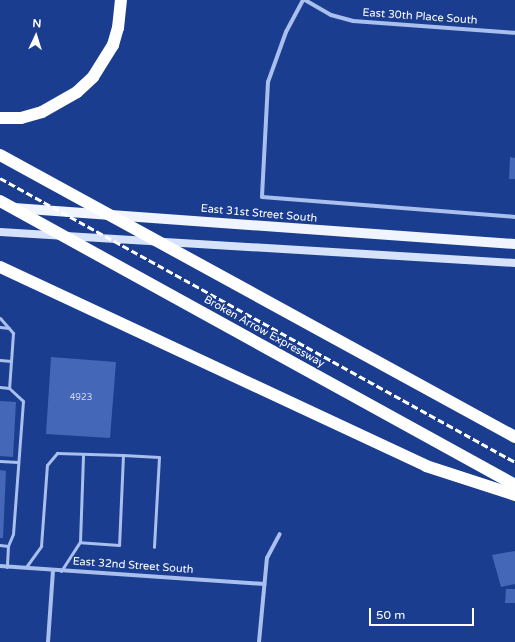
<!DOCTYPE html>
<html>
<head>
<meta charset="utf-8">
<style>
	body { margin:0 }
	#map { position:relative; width:515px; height:642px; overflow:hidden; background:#1b3d8f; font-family:"Varela Round",sans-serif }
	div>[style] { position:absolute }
	.building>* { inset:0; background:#4467b7 }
	.lane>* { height:3px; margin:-1.5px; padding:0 1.5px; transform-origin:1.5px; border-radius:1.5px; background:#a9bfee }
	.street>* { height:4px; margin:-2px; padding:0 2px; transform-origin:2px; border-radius:2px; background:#a9bfee }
	.secondary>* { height:8px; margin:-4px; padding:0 4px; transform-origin:4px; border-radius:4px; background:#d6e1fa }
	.primary>* { height:10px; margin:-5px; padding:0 5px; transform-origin:5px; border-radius:5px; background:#f0f4ff }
	.highway>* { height:12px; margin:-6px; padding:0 6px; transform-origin:6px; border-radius:6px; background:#fff }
	.rail>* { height:3px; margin-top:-1.5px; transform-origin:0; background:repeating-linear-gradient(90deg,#fff 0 7px,transparent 0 10px) }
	span { translate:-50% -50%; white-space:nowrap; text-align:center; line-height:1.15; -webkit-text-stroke:3px #1b3d8f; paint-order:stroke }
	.number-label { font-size:9px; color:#d0d9ed }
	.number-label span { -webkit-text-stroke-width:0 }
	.street-label { font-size:11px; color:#fff }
	.north { position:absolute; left:16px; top:16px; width:40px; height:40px; -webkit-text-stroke:3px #1b3d8f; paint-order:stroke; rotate:4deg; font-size:11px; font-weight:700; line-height:16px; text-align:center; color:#fff }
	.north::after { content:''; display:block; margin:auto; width:14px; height:18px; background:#fff; clip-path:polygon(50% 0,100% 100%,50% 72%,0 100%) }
	.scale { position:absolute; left:369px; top:608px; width:105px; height:18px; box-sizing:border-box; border:2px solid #fff; border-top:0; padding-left:5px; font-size:12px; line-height:14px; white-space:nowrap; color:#fff; -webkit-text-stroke:3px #1b3d8f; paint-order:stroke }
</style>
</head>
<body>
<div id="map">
	<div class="building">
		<i style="clip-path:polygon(510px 157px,515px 158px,515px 179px,509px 179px)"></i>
		<i style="clip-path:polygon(51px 357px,116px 362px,110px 438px,46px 434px)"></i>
		<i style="clip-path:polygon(0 401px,16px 402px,13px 457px,0 456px)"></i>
		<i style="clip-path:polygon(0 470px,6px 471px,3px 538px,0 538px)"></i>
		<i style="clip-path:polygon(515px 551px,515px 584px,501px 587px,492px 555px)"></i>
		<i style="clip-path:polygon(506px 589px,515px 589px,515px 603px,505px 603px)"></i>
	</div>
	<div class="lane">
		<i style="left:0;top:318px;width:20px;rotate:49deg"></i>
		<i style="left:13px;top:333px;width:28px;rotate:94deg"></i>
		<i style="left:0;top:327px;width:9px;rotate:6deg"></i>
		<i style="left:0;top:360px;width:11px;rotate:5deg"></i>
		<i style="left:11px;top:361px;width:27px;rotate:94deg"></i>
		<i style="left:9px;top:388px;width:19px;rotate:43deg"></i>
		<i style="left:23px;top:401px;width:133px;rotate:94.3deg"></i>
		<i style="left:13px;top:534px;width:13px;rotate:113deg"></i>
		<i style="left:8px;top:546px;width:21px;rotate:93deg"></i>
		<i style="left:0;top:387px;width:9px;rotate:6deg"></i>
		<i style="left:123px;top:455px;width:36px;rotate:3deg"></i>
		<i style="left:159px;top:457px;width:90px;rotate:93.2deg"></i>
		<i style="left:0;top:461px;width:18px;rotate:3deg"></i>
		<i style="left:0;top:545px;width:8px;rotate:7deg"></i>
		<i style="left:26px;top:567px;width:26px;rotate:-54deg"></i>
		<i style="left:41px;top:546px;width:81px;rotate:-85.8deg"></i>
		<i style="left:47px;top:465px;width:16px;rotate:-50deg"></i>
		<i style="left:57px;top:453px;width:66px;rotate:1.7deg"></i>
		<i style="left:123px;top:455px;width:90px;rotate:92.5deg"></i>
		<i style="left:119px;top:545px;width:39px;rotate:-176deg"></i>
		<i style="left:61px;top:571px;width:35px;rotate:-57deg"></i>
		<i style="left:80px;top:542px;width:88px;rotate:-88deg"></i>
	</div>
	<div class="street">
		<i style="left:303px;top:0;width:36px;rotate:118deg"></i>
		<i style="left:286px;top:32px;width:53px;rotate:109.8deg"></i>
		<i style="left:268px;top:82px;width:115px;rotate:93deg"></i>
		<i style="left:262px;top:197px;width:254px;rotate:4.5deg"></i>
		<i style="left:305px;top:0;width:30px;rotate:30deg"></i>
		<i style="left:331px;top:15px;width:23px;rotate:15deg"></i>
		<i style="left:353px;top:21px;width:162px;rotate:4.2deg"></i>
		<i style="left:0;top:566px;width:265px;rotate:3.9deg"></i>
		<i style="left:48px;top:642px;width:72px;rotate:-86deg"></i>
		<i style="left:259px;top:642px;width:84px;rotate:-84.6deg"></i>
		<i style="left:267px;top:558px;width:27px;rotate:-62deg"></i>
	</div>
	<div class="secondary">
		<i style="left:0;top:232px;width:516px;rotate:3.44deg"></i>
	</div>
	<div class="primary">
		<i style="left:14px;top:208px;width:502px;rotate:4.11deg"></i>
	</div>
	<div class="highway">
		<i style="left:0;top:118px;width:21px"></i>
		<i style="left:21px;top:118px;width:22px;rotate:-16deg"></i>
		<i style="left:42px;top:112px;width:40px;rotate:-29.7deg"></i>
		<i style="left:77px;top:92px;width:22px;rotate:-43deg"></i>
		<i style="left:93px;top:77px;width:38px;rotate:-58deg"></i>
		<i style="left:113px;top:45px;width:18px;rotate:-74deg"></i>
		<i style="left:118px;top:28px;width:28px;rotate:-84deg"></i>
		<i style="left:0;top:155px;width:587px;rotate:28.7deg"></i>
		<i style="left:0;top:201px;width:588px;rotate:28.87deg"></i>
		<i style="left:0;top:267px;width:470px;rotate:25deg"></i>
		<i style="left:426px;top:466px;width:94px;rotate:18deg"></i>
	</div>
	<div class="rail">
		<i style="left:0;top:178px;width:588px;rotate:28.87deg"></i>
	</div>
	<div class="number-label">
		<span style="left:81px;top:398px">4923</span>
	</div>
	<div class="street-label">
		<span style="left:420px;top:17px;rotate:4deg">East 30th Place South</span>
		<span style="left:259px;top:214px;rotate:5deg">East 31st Street South</span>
		<span style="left:264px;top:332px;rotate:29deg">Broken Arrow Expressway</span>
		<span style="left:133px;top:566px;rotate:4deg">East 32nd Street South</span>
	</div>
	<div class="north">N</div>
	<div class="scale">50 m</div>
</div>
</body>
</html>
